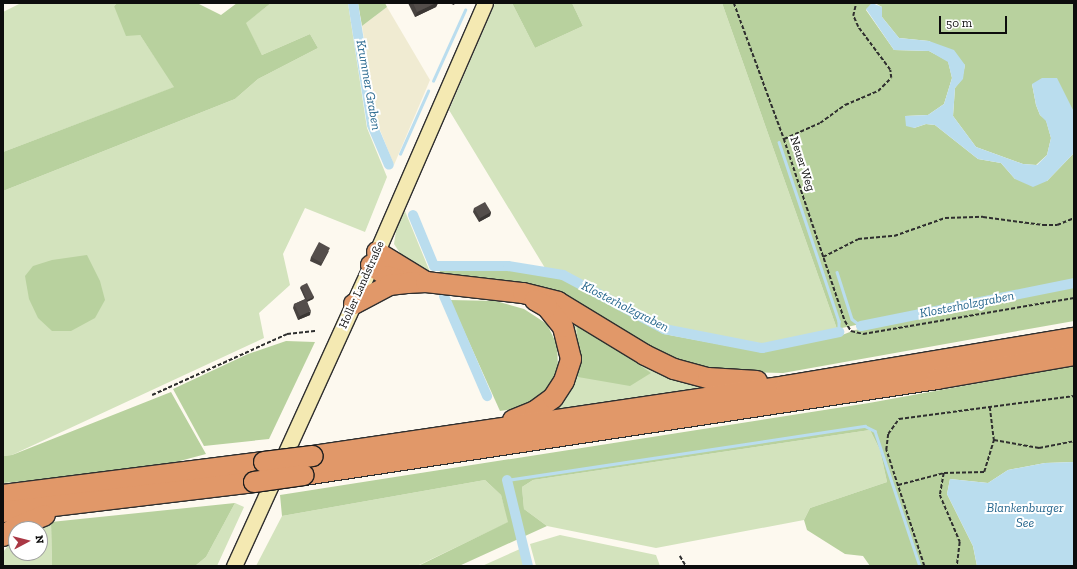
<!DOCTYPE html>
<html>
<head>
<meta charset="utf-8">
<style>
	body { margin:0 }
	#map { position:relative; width:1077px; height:569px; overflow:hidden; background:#fdf9ef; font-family:"Zilla Slab",serif }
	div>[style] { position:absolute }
	.farmland>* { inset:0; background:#f0ebd2 }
	.green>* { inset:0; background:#d3e3bd }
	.forest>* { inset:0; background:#b8d19e }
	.water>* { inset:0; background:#baddee }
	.stream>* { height:2.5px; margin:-1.25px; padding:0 1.25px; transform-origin:1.25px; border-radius:1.25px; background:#baddee }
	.canal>* { height:10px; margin:-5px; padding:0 5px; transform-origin:5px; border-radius:5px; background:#baddee }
	.path>* { height:1.5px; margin-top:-0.75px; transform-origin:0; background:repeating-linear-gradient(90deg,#2f2f2f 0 4px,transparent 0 6px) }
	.roads { filter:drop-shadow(1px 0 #2f2f2f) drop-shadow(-1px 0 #2f2f2f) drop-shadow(0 1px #2f2f2f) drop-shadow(0 -1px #2f2f2f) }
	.secondary>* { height:15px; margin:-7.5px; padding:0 7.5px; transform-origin:7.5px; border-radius:7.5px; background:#f4e9b2 }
	.highway>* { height:20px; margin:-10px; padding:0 10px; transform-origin:10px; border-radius:10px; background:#e19869 }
	.bridges { filter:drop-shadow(1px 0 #1e1e1e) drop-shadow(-1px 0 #1e1e1e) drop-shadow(0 1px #1e1e1e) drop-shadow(0 -1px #1e1e1e) }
	.highway-bridge>* { height:20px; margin:-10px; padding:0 10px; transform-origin:10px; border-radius:10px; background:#e19869 }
	.wall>* { inset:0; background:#484340 }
	.shaded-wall>* { inset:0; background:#3b3734 }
	.building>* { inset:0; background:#544e4b }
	span { translate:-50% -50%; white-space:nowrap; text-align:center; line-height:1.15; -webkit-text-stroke:4px #fff; paint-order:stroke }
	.street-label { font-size:12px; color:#0d0d0d }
	.water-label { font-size:13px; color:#27678e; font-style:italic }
	.frame { position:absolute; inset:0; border:4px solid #0d0d0d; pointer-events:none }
	.north { position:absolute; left:8px; top:521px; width:40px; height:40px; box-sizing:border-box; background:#fff; border:1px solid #9e9e9e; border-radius:50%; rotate:83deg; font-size:11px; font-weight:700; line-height:16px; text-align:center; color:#0d0d0d }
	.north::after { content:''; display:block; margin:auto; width:14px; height:18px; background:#aa3744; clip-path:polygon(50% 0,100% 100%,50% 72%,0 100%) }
	.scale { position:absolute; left:939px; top:16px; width:68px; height:18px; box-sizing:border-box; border:2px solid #0d0d0d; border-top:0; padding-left:5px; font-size:12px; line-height:14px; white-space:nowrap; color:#0d0d0d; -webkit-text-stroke:3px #fff; paint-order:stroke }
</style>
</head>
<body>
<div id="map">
	<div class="farmland">
		<i style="clip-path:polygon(387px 7px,430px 80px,394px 165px,378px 125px,362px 26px)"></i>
	</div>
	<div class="green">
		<i style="clip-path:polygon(21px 3px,117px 3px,114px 6px,140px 35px,175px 87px,3px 152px,3px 12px)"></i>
		<i style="clip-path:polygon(271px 3px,348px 3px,367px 128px,387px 177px,365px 232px,305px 208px,283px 254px,290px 285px,259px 313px,264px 338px,12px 455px,3px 456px,3px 191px,235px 99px,258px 79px,318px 48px,310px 34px,262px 55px,245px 23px)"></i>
		<i style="clip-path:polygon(495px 3px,512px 3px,535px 48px,583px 26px,572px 3px,722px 3px,837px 329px,764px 344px,665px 326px,567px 272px,545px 268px,449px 110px)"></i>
		<i style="clip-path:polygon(405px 211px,430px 272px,402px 256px,394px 244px,397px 225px)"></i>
		<i style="clip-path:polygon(555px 308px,730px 386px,544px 413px,566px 390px)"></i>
		<i style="clip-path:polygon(870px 430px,880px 450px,887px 482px,810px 508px,804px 520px,656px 548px,547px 526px,524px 509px,522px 487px,533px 480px)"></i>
		<i style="clip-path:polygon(485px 480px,501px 495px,509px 522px,417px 566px,256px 566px,282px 516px)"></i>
		<i style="clip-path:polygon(235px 503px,244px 507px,217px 566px,195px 566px,206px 557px)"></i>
		<i style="clip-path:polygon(51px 522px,52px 566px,3px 566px,3px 552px,16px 536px,16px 553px,40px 553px,40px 529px,32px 529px)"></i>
		<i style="clip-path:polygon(560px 535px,656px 555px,660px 566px,536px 566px,530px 544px)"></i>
		<i style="clip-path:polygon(520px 549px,524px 566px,482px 566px)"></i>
	</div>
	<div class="forest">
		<i style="clip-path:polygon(117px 3px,197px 3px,221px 15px,237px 3px,271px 3px,246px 23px,262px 55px,310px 34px,318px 48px,258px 79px,235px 99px,3px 191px,3px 152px,174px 87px,140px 35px,126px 36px,114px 6px)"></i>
		<i style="clip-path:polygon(358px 3px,385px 3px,387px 7px,362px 26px)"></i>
		<i style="clip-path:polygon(512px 3px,572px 3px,583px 26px,535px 48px)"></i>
		<i style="clip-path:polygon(722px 3px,872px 3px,866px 10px,894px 50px,929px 51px,948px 61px,952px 78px,944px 104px,928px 115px,905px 116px,914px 128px,926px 124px,935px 125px,978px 159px,1001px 163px,1015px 179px,1047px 181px,1074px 153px,1074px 279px,837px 329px)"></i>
		<i style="clip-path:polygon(875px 3px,1074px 3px,1074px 112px,1069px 105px,1032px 84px,1036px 105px,1040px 115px,1046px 120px,1051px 138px,1047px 155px,1036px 165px,1023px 164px,976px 147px,953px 116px,955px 88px,962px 79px,965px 65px,929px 41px,899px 38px,882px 17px,882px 7px)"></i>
		<i style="clip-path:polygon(87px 255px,100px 281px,105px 300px,95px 318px,71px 331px,52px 331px,38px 318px,29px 299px,25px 276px,33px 266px,52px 260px)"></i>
		<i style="clip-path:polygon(439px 268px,507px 269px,563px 279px,664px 334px,761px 352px,837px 337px,855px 330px,1074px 286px,1074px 321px,783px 373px,732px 372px,688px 364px,661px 354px,634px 339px,441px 276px)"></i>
		<i style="clip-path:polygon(450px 300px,496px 301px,524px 309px,547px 324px,557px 345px,558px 367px,552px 384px,540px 396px,519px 408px,500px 411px)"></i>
		<i style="clip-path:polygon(577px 322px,651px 373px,630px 386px,578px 377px)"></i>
		<i style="clip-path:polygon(286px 341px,315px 342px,269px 439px,204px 446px,173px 389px,248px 354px)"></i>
		<i style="clip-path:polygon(1074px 366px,1074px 462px,1045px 463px,1008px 470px,988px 483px,950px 479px,947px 494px,973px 546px,977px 566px,870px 566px,863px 556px,845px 554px,807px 530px,804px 520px,810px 508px,887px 482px,880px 450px,870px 430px,533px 480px,522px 487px,524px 509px,547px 526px,459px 566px,418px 566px,508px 522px,501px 495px,485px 480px,282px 516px,280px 495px,869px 403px)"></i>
		<i style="clip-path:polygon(171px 392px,206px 454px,142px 471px,3px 483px,3px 456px,12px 455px)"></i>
		<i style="clip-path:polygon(235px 503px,206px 557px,195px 566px,52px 566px,51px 522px)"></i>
	</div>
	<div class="water">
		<i style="clip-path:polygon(872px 3px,882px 7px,882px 17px,899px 38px,929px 41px,954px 50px,965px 65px,963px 79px,955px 88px,953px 116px,976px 147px,1023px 164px,1037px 165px,1047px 155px,1051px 138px,1046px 121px,1040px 115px,1036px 105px,1032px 84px,1042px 78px,1057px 78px,1074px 112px,1074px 153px,1047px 181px,1033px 187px,1015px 179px,1001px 163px,978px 159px,935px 125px,926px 124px,914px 128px,906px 126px,905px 116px,928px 115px,944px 104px,952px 78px,948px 62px,929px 51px,894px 50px,866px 9px)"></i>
		<i style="clip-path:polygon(1074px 462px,1074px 566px,977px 566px,973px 546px,947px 494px,950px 479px,988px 483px,1008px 470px,1045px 463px)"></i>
	</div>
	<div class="stream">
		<i style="left:433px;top:81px;width:78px;rotate:-65.7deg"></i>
		<i style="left:779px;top:142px;width:189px;rotate:71.5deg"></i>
		<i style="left:839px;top:321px;width:11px;rotate:90deg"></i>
		<i style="left:400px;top:154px;width:69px;rotate:-66deg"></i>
		<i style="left:837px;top:272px;width:49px;rotate:72.3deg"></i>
		<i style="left:852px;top:319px;width:11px;rotate:38deg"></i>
		<i style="left:507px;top:480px;width:362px;rotate:-8.6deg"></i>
		<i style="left:865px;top:426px;width:11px;rotate:27deg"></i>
		<i style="left:875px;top:431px;width:142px;rotate:71.6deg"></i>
	</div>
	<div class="canal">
		<i style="left:353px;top:3px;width:123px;rotate:81.1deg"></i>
		<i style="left:372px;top:125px;width:43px;rotate:67deg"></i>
		<i style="left:413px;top:215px;width:55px;rotate:67.6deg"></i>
		<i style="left:434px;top:266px;width:74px"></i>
		<i style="left:508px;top:266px;width:56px;rotate:9.3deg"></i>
		<i style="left:563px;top:275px;width:115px;rotate:28.1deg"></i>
		<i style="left:664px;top:329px;width:100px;rotate:11deg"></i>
		<i style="left:762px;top:348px;width:79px;rotate:-11.7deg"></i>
		<i style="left:444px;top:296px;width:109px;rotate:66.7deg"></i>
		<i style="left:861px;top:326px;width:217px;rotate:-11.4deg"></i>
		<i style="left:507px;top:480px;width:89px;rotate:76.3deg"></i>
	</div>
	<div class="path">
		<i style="left:734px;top:3px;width:145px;rotate:69.8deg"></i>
		<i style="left:784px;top:139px;width:192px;rotate:71.5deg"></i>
		<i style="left:845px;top:321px;width:12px;rotate:59deg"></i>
		<i style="left:851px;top:331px;width:12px;rotate:14deg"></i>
		<i style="left:863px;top:334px;width:214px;rotate:-9.7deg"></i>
		<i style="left:784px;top:139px;width:39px;rotate:-24deg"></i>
		<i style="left:820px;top:123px;width:31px;rotate:-36deg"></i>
		<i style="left:845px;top:105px;width:36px;rotate:-23deg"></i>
		<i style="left:878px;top:91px;width:18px;rotate:-45deg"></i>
		<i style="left:891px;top:78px;width:8px;rotate:-97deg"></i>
		<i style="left:890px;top:70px;width:54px;rotate:-126.7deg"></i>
		<i style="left:858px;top:27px;width:12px;rotate:-114deg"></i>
		<i style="left:853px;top:16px;width:13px;rotate:-77deg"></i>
		<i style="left:823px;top:257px;width:39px;rotate:-27deg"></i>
		<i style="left:858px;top:239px;width:36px;rotate:-5deg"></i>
		<i style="left:894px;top:236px;width:54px;rotate:-19.4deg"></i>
		<i style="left:945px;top:218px;width:38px;rotate:-2deg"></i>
		<i style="left:983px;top:217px;width:61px;rotate:7.6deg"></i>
		<i style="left:1043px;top:225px;width:14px"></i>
		<i style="left:1057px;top:225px;width:18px;rotate:-22deg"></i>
		<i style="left:152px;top:395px;width:148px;rotate:-24.3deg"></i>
		<i style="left:287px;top:334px;width:30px;rotate:-6deg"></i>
		<i style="left:990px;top:407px;width:33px;rotate:83deg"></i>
		<i style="left:944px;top:473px;width:22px;rotate:100deg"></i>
		<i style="left:940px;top:495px;width:51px;rotate:66.9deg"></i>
		<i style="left:960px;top:542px;width:24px;rotate:97deg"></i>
		<i style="left:898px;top:485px;width:48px;rotate:-14.6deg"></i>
		<i style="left:944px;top:473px;width:40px;rotate:-1.4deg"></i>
		<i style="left:984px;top:472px;width:34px;rotate:-73deg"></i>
		<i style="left:994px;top:440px;width:46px;rotate:10.1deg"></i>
		<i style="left:1039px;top:448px;width:36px;rotate:-11deg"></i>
		<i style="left:680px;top:556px;width:12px;rotate:59deg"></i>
		<i style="left:924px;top:566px;width:122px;rotate:-108.1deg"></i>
		<i style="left:886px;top:450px;width:16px;rotate:-83deg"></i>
		<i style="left:888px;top:434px;width:19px;rotate:-54deg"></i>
		<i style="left:899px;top:419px;width:177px;rotate:-7.5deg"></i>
	</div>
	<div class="roads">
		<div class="secondary">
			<i style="left:234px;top:566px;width:331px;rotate:-65.5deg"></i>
			<i style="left:371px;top:265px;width:286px;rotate:-66.5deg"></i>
		</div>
		<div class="highway">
			<i style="left:377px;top:252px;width:57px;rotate:31.5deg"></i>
			<i style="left:371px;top:265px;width:19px;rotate:35deg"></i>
			<i style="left:387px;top:276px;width:21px;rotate:19deg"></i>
			<i style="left:354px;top:304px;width:40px;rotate:-28deg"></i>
			<i style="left:389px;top:285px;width:18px;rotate:-6deg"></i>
			<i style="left:407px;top:283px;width:19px;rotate:-3deg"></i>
			<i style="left:426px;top:282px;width:98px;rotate:6.5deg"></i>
			<i style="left:523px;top:293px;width:36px;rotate:14deg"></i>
			<i style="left:558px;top:302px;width:102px;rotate:31.3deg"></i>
			<i style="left:645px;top:355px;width:32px;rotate:26deg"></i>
			<i style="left:674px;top:369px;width:35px;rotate:15deg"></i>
			<i style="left:708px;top:378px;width:49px;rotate:3.5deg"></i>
			<i style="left:513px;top:420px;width:24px;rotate:-22deg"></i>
			<i style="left:535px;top:411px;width:22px;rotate:-36deg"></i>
			<i style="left:553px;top:398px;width:20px;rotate:-57deg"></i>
			<i style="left:564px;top:381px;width:23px;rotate:-72deg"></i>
			<i style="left:571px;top:359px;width:33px;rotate:-104deg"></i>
			<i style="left:563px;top:327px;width:26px;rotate:-129deg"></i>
			<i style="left:547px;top:307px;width:14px;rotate:-150deg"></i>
			<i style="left:313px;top:456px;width:478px;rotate:-8.4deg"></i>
			<i style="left:786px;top:386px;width:292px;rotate:-9.5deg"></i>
			<i style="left:304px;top:475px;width:640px;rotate:-8.62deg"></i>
			<i style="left:937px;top:379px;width:139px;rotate:-9.9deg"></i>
			<i style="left:3px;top:495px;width:263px;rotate:-7.2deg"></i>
			<i style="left:3px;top:512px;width:253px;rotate:-6.8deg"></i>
			<i style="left:3px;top:536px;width:16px;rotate:-35deg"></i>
			<i style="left:16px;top:527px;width:31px;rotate:-22deg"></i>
		</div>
	</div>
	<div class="bridges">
		<div class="highway-bridge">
			<i style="left:264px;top:462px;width:49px;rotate:-7deg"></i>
			<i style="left:254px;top:482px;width:50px;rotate:-8deg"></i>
		</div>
	</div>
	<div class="wall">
		<i style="clip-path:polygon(408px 3px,438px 3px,436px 7px,415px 17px)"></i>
		<i style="clip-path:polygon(449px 3px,455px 3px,454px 5px)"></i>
		<i style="clip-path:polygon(474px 208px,491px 212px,490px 216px,479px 222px,473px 212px)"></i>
		<i style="clip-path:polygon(329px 251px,321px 266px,310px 261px,311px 257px)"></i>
		<i style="clip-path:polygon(301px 286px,314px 297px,313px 299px,307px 302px,310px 315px,298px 320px,293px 308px,294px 304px,305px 299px,300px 288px)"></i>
	</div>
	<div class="shaded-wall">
		<i style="clip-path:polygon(436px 3px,438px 3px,436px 7px,415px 17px,417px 12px)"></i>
		<i style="clip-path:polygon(491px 212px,490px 216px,479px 222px,480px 218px)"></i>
		<i style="clip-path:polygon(314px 297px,313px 299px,306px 302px,307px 300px)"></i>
		<i style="clip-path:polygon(311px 311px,310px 315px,298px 320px,300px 316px)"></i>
	</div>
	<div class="building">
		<i style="clip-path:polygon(413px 3px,436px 3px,417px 12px)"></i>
		<i style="clip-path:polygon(485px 202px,491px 212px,480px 218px,474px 208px)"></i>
		<i style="clip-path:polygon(319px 242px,330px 248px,322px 263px,311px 257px)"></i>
		<i style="clip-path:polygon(307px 283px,314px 297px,307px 300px,301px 286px)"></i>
		<i style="clip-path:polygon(306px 299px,311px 311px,300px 316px,294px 304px)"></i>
	</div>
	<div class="street-label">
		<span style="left:802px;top:164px;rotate:72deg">Neuer Weg</span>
		<span style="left:362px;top:285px;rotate:-66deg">Holler Landstraße</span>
	</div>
	<div class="water-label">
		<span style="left:368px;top:85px;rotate:80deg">Krummer Graben</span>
		<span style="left:967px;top:305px;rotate:-11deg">Klosterholzgraben</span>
		<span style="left:625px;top:307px;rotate:27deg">Klosterholzgraben</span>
		<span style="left:1025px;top:516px">Blankenburger<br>See</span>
	</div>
	<div class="frame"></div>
	<div class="north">N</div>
	<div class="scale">50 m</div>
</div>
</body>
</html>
